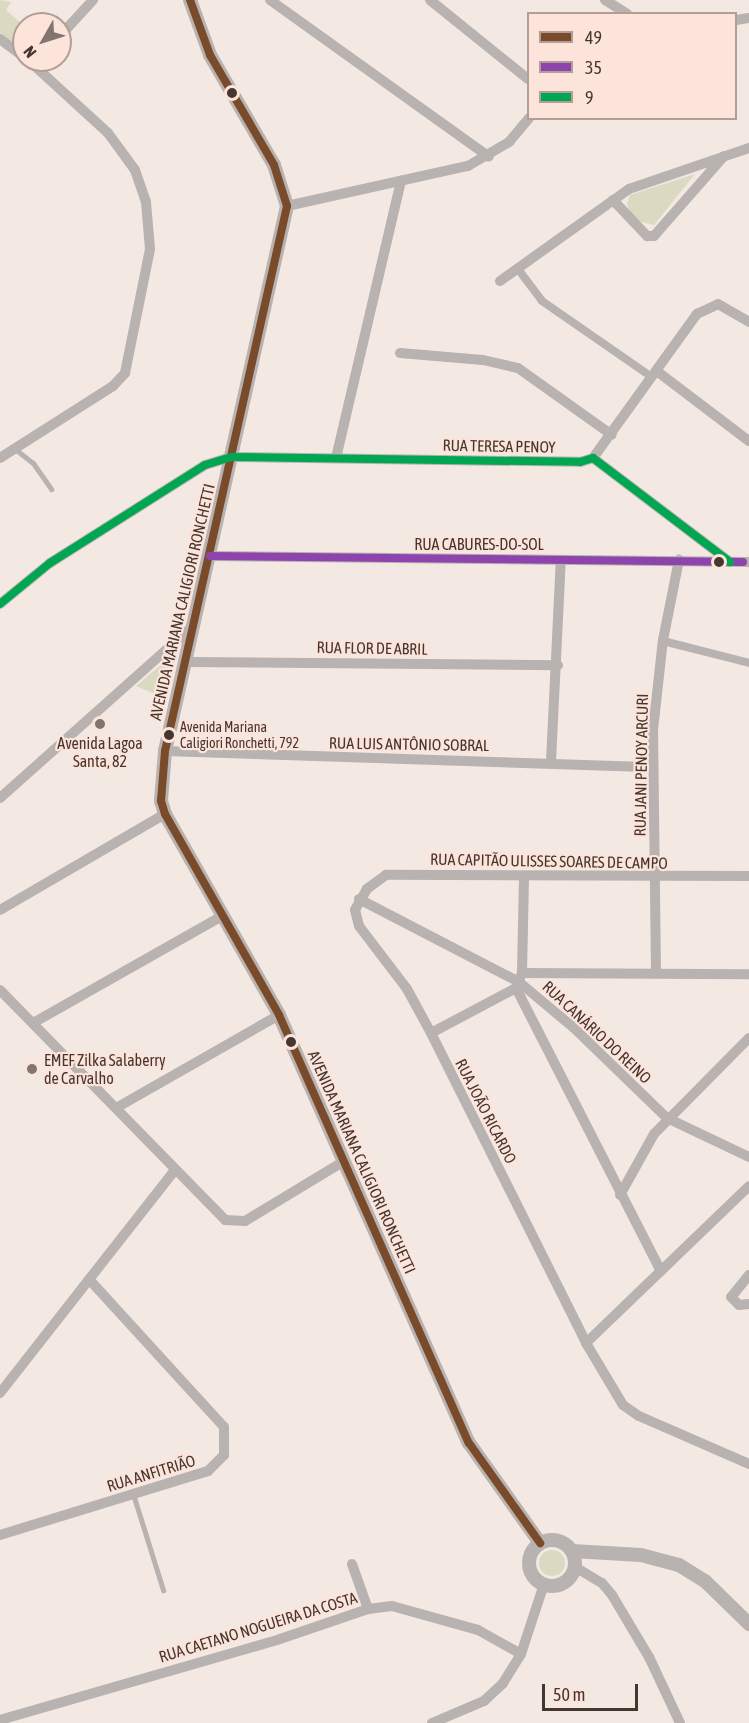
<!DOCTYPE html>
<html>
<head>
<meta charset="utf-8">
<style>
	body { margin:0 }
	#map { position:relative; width:749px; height:1723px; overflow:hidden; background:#f4e8e3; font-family:"Asap Condensed",sans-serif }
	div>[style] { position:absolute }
	.green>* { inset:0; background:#dbd9c1 }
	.round { border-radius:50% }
	.service>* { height:5px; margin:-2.5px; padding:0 2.5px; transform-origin:2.5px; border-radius:2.5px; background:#b8b2b0 }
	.pedestrian>* { height:8px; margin:-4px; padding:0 4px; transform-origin:4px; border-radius:4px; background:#b8b2b0 }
	.minor>* { height:10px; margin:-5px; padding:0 5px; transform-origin:5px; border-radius:5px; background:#b8b2b0 }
	.tertiary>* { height:14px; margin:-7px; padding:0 7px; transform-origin:7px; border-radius:7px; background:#b8b2b0 }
	.tertiary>.ring { margin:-7px; padding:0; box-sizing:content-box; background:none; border:14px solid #b8b2b0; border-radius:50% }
	.bus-1>* { height:8px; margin:-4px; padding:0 4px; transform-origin:4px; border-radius:4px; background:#7a4b2a }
	.bus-2>* { height:8px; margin:-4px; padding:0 4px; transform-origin:4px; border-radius:4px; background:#8e44ad }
	.bus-3>* { height:8px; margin:-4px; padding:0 4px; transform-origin:4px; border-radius:4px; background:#00a651 }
	.dots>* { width:16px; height:16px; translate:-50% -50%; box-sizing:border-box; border:3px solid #fce4db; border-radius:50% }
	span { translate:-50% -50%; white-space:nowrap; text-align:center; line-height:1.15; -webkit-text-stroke:4.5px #fce4db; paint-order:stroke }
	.bus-label { font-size:14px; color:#453630 }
	.left { translate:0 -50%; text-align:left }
	.street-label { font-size:16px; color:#453630 }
	.poi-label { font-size:16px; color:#453630 }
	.legend { position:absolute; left:527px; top:12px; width:210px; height:108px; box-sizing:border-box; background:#fce4db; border:2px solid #b39e97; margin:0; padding:8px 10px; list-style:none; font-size:18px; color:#453630 }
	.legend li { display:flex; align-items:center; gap:12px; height:30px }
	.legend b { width:30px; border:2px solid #b39e97 }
	.north { position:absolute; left:12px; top:12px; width:60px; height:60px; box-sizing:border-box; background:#fce4db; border:2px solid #b39e97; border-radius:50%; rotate:231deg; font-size:16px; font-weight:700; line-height:24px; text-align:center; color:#453630 }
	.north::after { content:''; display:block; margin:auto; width:21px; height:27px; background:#82746f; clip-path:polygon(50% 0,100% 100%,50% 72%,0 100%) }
	.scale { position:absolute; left:542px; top:1684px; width:96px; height:27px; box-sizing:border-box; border:3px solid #453630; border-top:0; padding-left:8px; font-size:18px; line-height:21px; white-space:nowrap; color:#453630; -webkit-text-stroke:4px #fce4db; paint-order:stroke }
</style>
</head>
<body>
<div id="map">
	<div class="green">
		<i style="clip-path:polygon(0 0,11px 2px,6px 10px,24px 26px,24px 53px,0 33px)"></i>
		<i style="clip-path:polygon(695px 174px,654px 225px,638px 221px,630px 212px,627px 204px,630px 195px)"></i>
		<i style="clip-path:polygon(177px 651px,167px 699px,136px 686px)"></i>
		<i class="round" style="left:539px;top:1550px;width:26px;height:26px"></i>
	</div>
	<div class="service">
		<i style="left:15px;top:449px;width:23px;rotate:38deg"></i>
		<i style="left:33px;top:463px;width:32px;rotate:55deg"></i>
		<i style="left:133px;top:1494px;width:101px;rotate:72.6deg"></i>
	</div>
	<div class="pedestrian">
		<i style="left:518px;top:269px;width:40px;rotate:53deg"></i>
		<i style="left:542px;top:301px;width:126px;rotate:34.7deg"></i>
		<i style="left:663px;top:641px;width:89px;rotate:14.3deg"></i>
	</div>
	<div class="minor">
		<i style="left:270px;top:0;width:269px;rotate:35.6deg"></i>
		<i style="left:430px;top:0;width:126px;rotate:38.9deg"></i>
		<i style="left:605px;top:0;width:26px;rotate:32deg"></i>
		<i style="left:736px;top:20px;width:13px;rotate:-9deg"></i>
		<i style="left:60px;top:36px;width:49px;rotate:-47.5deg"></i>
		<i style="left:0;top:39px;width:30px;rotate:37deg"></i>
		<i style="left:613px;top:200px;width:50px;rotate:46.6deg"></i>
		<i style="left:647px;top:236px;width:7px"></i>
		<i style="left:654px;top:236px;width:106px;rotate:-48.8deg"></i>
		<i style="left:287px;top:206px;width:185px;rotate:-12.5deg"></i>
		<i style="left:468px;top:166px;width:48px;rotate:-30.3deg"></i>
		<i style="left:509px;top:142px;width:31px;rotate:-50deg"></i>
		<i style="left:500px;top:281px;width:158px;rotate:-35.5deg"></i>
		<i style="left:629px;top:189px;width:127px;rotate:-18.9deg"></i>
		<i style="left:400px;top:353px;width:83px;rotate:4.8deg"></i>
		<i style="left:483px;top:360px;width:36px;rotate:13deg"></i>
		<i style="left:518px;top:368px;width:115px;rotate:35.5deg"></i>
		<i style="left:658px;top:372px;width:114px;rotate:37.2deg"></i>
		<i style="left:0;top:458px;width:134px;rotate:-32.5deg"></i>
		<i style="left:113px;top:386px;width:18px;rotate:-47deg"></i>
		<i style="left:125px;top:373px;width:126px;rotate:-78.6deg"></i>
		<i style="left:150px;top:249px;width:47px;rotate:-94.9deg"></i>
		<i style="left:146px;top:202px;width:34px;rotate:-109deg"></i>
		<i style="left:135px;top:170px;width:46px;rotate:-126.1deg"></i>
		<i style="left:108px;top:133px;width:108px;rotate:-137.6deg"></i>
		<i style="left:336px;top:458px;width:285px;rotate:-76.8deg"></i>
		<i style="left:593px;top:458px;width:178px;rotate:-54.2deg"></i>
		<i style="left:697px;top:314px;width:23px;rotate:-25deg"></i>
		<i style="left:718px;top:304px;width:36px;rotate:30deg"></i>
		<i style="left:210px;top:556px;width:539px;rotate:0.64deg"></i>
		<i style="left:0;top:604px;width:65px;rotate:-39.4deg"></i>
		<i style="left:50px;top:563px;width:183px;rotate:-32.3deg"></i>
		<i style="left:205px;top:465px;width:28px;rotate:-17deg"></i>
		<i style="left:232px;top:457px;width:348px;rotate:0.8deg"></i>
		<i style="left:580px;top:462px;width:14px;rotate:-17deg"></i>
		<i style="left:593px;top:458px;width:172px;rotate:37.2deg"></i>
		<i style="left:185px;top:662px;width:373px;rotate:0.5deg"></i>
		<i style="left:165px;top:751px;width:488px;rotate:1.9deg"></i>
		<i style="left:551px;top:761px;width:201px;rotate:-87.2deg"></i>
		<i style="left:0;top:798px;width:260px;rotate:-41.7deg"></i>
		<i style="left:749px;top:876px;width:363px;rotate:-179.8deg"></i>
		<i style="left:386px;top:875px;width:24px;rotate:144deg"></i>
		<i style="left:367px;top:889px;width:24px;rotate:120deg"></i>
		<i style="left:355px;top:910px;width:16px;rotate:76deg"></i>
		<i style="left:359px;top:926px;width:79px;rotate:52.7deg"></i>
		<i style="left:407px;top:989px;width:50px;rotate:61.4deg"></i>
		<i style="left:431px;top:1033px;width:347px;rotate:63.4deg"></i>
		<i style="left:586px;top:1343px;width:72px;rotate:59.2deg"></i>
		<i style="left:623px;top:1405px;width:19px;rotate:35deg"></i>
		<i style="left:639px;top:1416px;width:120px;rotate:23.6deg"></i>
		<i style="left:359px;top:899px;width:180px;rotate:27.4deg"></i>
		<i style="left:519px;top:982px;width:72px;rotate:39.9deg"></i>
		<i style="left:574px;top:1028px;width:129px;rotate:44.1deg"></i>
		<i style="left:667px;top:1118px;width:91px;rotate:25.4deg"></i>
		<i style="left:0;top:910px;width:191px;rotate:-30.2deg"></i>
		<i style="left:522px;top:973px;width:96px;rotate:-88.8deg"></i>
		<i style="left:656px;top:973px;width:243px;rotate:-90.7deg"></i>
		<i style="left:653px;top:730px;width:91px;rotate:-83.7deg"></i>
		<i style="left:663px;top:640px;width:82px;rotate:-78.7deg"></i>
		<i style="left:516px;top:988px;width:318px;rotate:62.9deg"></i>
		<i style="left:0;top:990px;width:322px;rotate:45.6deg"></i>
		<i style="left:225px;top:1220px;width:20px;rotate:3deg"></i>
		<i style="left:245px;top:1221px;width:116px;rotate:-31.2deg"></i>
		<i style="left:33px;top:1023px;width:217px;rotate:-29.5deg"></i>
		<i style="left:431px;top:1033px;width:96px;rotate:-27.9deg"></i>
		<i style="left:516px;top:988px;width:16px;rotate:-68deg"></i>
		<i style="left:522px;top:973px;width:227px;rotate:0.3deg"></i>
		<i style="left:116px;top:1108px;width:188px;rotate:-29.7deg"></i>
		<i style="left:620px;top:1195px;width:70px;rotate:-60.9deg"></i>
		<i style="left:654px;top:1134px;width:135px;rotate:-45.3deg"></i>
		<i style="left:749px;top:1275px;width:28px;rotate:129deg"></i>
		<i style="left:731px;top:1297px;width:11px;rotate:45deg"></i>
		<i style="left:739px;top:1305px;width:10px;rotate:-6deg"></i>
		<i style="left:586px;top:1343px;width:226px;rotate:-43.9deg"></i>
		<i style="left:0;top:1393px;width:283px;rotate:-51.9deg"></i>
		<i style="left:0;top:1535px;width:218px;rotate:-17.1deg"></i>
		<i style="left:208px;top:1471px;width:23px;rotate:-45deg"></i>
		<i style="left:224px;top:1455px;width:28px;rotate:-90deg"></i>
		<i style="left:224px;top:1427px;width:200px;rotate:-132.4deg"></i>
		<i style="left:352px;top:1564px;width:48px;rotate:70.4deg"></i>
		<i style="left:575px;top:1567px;width:31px;rotate:31deg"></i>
		<i style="left:602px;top:1583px;width:16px;rotate:50deg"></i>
		<i style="left:612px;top:1595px;width:72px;rotate:59.2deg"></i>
		<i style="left:649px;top:1657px;width:73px;rotate:64.8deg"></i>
		<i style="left:0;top:1720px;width:291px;rotate:-16.1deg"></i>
		<i style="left:280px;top:1639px;width:93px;rotate:-18.8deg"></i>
		<i style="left:368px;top:1609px;width:24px;rotate:-7deg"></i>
		<i style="left:392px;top:1606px;width:89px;rotate:15.6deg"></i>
		<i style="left:478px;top:1630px;width:49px;rotate:29.2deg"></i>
		<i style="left:432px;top:1723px;width:56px;rotate:-22.9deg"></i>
		<i style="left:484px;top:1701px;width:26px;rotate:-43deg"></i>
		<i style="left:503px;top:1683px;width:34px;rotate:-58deg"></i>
		<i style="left:521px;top:1654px;width:74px;rotate:-71.8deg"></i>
	</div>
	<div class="tertiary">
		<i style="left:190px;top:0;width:59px;rotate:70deg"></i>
		<i style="left:210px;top:55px;width:127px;rotate:59.8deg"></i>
		<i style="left:274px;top:165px;width:43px;rotate:72.4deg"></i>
		<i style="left:287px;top:206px;width:558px;rotate:102.62deg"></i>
		<i style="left:165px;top:751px;width:50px;rotate:94.6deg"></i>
		<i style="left:161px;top:801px;width:14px;rotate:73deg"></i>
		<i style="left:165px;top:814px;width:231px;rotate:60.4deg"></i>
		<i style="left:279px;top:1015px;width:468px;rotate:66.1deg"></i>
		<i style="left:469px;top:1443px;width:123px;rotate:54.6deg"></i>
		<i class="ring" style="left:529px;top:1540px;width:32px;height:32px"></i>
		<i style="left:572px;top:1551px;width:69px;rotate:3.3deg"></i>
		<i style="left:641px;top:1555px;width:39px;rotate:15deg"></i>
		<i style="left:679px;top:1565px;width:31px;rotate:32deg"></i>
		<i style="left:705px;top:1581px;width:62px;rotate:44.3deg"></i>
	</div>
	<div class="bus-1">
		<i style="left:190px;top:0;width:59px;rotate:70deg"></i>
		<i style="left:210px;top:55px;width:127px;rotate:59.8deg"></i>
		<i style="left:274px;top:165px;width:43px;rotate:72.4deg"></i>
		<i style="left:287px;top:206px;width:558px;rotate:102.62deg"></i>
		<i style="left:165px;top:751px;width:50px;rotate:94.6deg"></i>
		<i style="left:161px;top:801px;width:14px;rotate:73deg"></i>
		<i style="left:165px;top:814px;width:231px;rotate:60.4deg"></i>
		<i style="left:279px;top:1015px;width:468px;rotate:66.1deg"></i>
		<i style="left:469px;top:1443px;width:123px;rotate:54.6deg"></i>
	</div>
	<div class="bus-2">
		<i style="left:210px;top:556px;width:533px;rotate:0.64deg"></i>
	</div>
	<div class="bus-3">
		<i style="left:0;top:604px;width:65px;rotate:-39.4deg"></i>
		<i style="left:50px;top:563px;width:183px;rotate:-32.3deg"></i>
		<i style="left:205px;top:465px;width:28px;rotate:-17deg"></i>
		<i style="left:232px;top:457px;width:348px;rotate:0.8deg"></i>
		<i style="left:580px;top:462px;width:14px;rotate:-17deg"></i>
		<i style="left:593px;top:458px;width:172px;rotate:37.2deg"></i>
	</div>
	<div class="dots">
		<i style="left:232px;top:93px;background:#453630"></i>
		<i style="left:719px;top:562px;background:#453630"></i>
		<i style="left:100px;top:724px;background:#82746f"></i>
		<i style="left:169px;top:735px;background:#453630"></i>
		<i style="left:291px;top:1042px;background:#453630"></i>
		<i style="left:32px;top:1069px;background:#82746f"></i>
	</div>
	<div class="bus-label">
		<span class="left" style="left:180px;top:735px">Avenida Mariana<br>Caligiori Ronchetti, 792</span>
	</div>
	<div class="street-label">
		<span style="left:499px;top:446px;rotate:1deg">RUA TERESA PENOY</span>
		<span style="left:479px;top:544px">RUA CABURES-DO-SOL</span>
		<span style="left:182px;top:602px;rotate:-77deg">AVENIDA MARIANA CALIGIORI RONCHETTI</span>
		<span style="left:372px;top:648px;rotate:1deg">RUA FLOR DE ABRIL</span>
		<span style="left:409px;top:744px;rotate:1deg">RUA LUIS ANTÔNIO SOBRAL</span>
		<span style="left:641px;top:765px;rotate:-89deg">RUA JANI PENOY ARCURI</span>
		<span style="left:549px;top:861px;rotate:1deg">RUA CAPITÃO ULISSES SOARES DE CAMPO</span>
		<span style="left:597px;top:1032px;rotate:43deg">RUA CANÁRIO DO REINO</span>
		<span style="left:486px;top:1111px;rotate:63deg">RUA JOÃO RICARDO</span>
		<span style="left:362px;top:1162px;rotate:66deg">AVENIDA MARIANA CALIGIORI RONCHETTI</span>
		<span style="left:151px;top:1473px;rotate:-17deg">RUA ANFITRIÃO</span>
		<span style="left:258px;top:1627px;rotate:-17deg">RUA CAETANO NOGUEIRA DA COSTA</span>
	</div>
	<div class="poi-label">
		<span style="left:100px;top:752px">Avenida Lagoa<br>Santa, 82</span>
		<span class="left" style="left:44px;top:1069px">EMEF Zilka Salaberry<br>de Carvalho</span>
	</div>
	<ul class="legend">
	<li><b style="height:8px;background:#7a4b2a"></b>49</li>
	<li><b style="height:8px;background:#8e44ad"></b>35</li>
	<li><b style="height:8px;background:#00a651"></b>9</li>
	</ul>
	<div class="north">N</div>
	<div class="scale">50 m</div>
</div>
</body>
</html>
